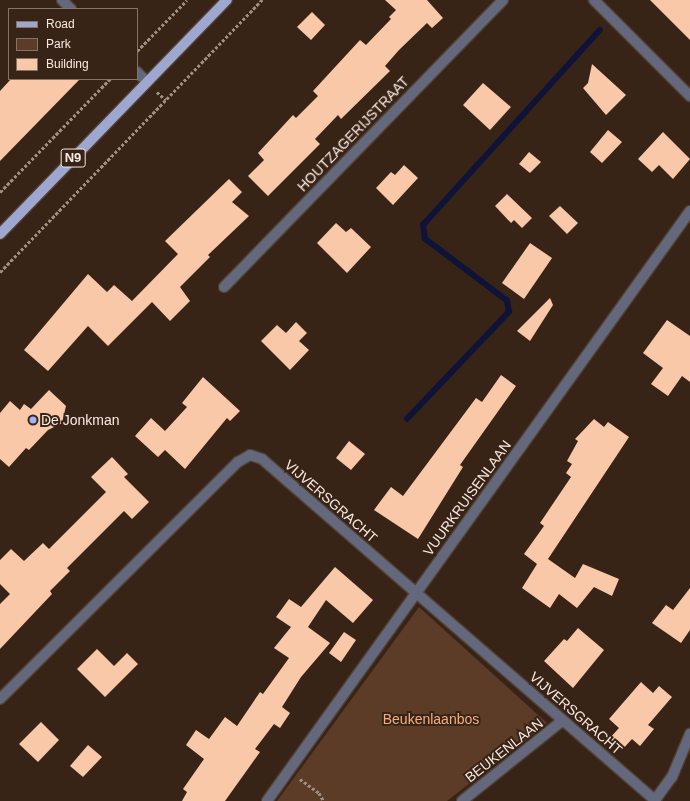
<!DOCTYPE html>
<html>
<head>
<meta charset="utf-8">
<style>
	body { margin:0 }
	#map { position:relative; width:690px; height:801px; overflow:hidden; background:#382417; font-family:Arial,sans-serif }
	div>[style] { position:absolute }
	.green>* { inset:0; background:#5c3c27 }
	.stream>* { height:5.5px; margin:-2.75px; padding:0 2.75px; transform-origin:2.75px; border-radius:2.75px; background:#0f1337 }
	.building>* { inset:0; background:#f9c8a9 }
	.path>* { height:2.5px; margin-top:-1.25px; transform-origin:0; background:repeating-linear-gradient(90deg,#9e8e83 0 3px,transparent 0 5px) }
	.roads { filter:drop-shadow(1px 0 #534033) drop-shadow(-1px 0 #534033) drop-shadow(0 1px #534033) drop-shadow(0 -1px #534033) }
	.street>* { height:10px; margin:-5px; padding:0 5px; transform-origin:5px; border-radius:5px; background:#63687c }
	.primary>* { height:10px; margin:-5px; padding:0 5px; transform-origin:5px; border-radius:5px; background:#9da7cf }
	.dots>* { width:11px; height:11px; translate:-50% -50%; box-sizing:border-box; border:2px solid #382417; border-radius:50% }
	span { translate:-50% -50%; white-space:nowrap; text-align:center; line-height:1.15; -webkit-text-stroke:4px #382417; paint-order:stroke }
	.shield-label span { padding:1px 3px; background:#382417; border:1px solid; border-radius:3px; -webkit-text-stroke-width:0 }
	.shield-label { font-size:13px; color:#f8eae2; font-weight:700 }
	.street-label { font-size:14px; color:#f8eae2 }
	.poi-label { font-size:14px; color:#f8eae2 }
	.left { translate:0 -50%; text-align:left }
	.park-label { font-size:14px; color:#f3af82 }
	.legend { position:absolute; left:8px; top:8px; width:130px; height:72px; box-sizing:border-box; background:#382417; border:1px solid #857368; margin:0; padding:5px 7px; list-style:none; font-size:12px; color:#f8eae2 }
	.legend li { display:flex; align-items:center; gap:8px; height:20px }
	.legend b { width:20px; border:1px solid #857368 }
</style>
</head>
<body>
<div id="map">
	<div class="green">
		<i style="clip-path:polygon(419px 607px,547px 723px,447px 801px,277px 801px)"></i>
	</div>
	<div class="stream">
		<i style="left:407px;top:419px;width:148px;rotate:-46.4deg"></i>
		<i style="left:509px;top:312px;width:11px;rotate:-100deg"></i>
		<i style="left:507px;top:301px;width:103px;rotate:-142.9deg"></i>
		<i style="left:425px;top:239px;width:14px;rotate:-98deg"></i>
		<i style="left:423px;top:225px;width:263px;rotate:-47.8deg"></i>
	</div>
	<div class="building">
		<i style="clip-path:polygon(385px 0,427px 0,443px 18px,432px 28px,427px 23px,399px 50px,385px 66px,390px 71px,341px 119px,338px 115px,315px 139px,320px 144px,268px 196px,248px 176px,264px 160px,258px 153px,293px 115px,296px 118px,318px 96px,313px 91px,360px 40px,366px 45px,391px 19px,389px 17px,396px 10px)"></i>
		<i style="clip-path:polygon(650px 0,690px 0,690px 40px)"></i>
		<i style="clip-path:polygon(312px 12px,325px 25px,311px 40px,297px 27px)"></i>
		<i style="clip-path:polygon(592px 64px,626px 95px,606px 115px,583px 88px,588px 83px)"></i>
		<i style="clip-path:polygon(11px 79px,80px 79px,0 161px,0 91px)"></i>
		<i style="clip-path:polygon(483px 83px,511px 107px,490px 130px,463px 105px)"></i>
		<i style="clip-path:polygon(608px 130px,622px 142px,602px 163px,590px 152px)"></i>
		<i style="clip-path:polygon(663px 132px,690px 159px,673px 179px,659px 165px,652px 172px,638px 159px)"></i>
		<i style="clip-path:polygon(529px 152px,541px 162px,530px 173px,519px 164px)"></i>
		<i style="clip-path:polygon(404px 165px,418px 178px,393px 205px,376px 188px,391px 172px,395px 175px)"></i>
		<i style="clip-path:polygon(229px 179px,242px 192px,232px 202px,249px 216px,208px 255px,210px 257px,180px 287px,190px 301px,170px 321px,152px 302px,108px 346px,88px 326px,48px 371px,24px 350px,88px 274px,107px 292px,114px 285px,132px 301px,178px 254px,165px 241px)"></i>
		<i style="clip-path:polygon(507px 194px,532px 218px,522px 228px,514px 220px,511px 223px,495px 206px)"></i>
		<i style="clip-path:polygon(560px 206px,578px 223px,567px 234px,549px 216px)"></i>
		<i style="clip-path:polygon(336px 223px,346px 232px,351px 228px,371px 247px,347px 273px,317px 243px)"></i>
		<i style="clip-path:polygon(530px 243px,552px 258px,524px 299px,502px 283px)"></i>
		<i style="clip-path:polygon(550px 298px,553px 305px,530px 341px,517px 331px)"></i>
		<i style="clip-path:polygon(667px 320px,690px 336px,690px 382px,682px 376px,668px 396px,651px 384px,663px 368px,643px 353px)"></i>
		<i style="clip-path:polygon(296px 322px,307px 333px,299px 341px,309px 350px,290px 370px,261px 341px,277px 325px,286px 333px)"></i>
		<i style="clip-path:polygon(501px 375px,516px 386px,460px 465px,463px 467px,418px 539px,374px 510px,391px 487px,403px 496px,476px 398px,482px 402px)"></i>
		<i style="clip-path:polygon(203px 377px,240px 411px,230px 421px,227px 418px,185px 469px,165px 450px,158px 457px,135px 436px,151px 418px,165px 431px,187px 407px,182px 403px)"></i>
		<i style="clip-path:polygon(49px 390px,66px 406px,62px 423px,48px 430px,29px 450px,26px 448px,9px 467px,0 459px,0 413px,10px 401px,20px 410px,24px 404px,31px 409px)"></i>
		<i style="clip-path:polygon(594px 419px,604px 427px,608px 422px,629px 437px,548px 559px,575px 578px,583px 564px,619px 579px,612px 596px,594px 587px,577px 608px,559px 594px,550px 608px,522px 588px,537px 564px,524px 554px,544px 526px,540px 523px,571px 477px,566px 473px,572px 464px,567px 461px,578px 441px,575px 439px)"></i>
		<i style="clip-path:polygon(349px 441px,365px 454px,351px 470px,336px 458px)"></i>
		<i style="clip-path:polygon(112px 457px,128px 474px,124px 477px,149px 502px,132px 519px,124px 511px,67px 568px,70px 571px,50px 591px,52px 594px,0 649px,0 604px,10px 594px,0 584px,0 560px,11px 549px,24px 561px,43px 543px,49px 549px,106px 492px,91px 477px)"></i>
		<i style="clip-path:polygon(335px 567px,373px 600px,353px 623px,326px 600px,308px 627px,330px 643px,301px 677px,282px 707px,290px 713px,280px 728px,274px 724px,255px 749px,260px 752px,225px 801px,182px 801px,187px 792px,183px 789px,204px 759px,186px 745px,196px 730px,209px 739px,225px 717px,237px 726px,260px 692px,263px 694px,289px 658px,274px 648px,291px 627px,276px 617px,289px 599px,301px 607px)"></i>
		<i style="clip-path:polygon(690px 588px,690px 630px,681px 643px,652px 623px,666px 605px,673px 610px)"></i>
		<i style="clip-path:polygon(578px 628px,604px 650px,573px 688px,544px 661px,564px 639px,567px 641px)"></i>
		<i style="clip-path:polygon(344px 632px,356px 640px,341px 662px,329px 653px)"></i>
		<i style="clip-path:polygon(97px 649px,114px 666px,127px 653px,138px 664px,105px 697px,77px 669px)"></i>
		<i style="clip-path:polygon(641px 682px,653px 693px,659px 686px,672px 697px,648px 725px,654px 729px,640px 746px,632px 739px,622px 750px,609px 739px,619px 728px,609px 719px)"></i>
		<i style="clip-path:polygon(41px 722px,59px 740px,38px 762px,19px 744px)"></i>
		<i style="clip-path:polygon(88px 745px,102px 757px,83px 777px,70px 766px)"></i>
	</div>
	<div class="path">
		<i style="left:137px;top:51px;width:71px;rotate:-45.6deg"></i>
		<i style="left:157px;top:92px;width:12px;rotate:42deg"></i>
		<i style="left:0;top:192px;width:158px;rotate:-45.8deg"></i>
		<i style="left:0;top:272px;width:378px;rotate:-46.1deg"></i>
		<i style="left:300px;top:779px;width:24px;rotate:36deg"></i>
		<i style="left:319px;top:793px;width:9px;rotate:58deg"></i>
	</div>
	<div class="roads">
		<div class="street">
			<i style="left:62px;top:0;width:13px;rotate:45deg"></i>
			<i style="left:594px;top:0;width:136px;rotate:45deg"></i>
			<i style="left:137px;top:72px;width:14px;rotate:45deg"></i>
			<i style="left:224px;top:287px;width:400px;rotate:-45.8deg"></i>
			<i style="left:0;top:699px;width:336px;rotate:-44.9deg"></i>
			<i style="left:238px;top:462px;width:14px;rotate:-30deg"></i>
			<i style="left:250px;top:455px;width:13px;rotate:18deg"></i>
			<i style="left:262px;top:459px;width:522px;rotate:40.96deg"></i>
			<i style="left:655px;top:800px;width:29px;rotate:-54deg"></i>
			<i style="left:672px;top:777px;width:47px;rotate:-67.3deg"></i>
			<i style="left:267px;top:801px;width:726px;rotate:-54.36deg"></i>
			<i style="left:462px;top:801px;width:129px;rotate:-38.7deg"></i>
		</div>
		<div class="primary">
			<i style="left:0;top:234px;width:326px;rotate:-45.9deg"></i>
		</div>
	</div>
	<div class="dots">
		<i style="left:33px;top:420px;background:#a2b2fd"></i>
	</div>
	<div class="shield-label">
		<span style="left:73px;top:158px">N9</span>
	</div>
	<div class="street-label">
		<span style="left:353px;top:134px;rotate:-46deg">HOUTZAGERIJSTRAAT</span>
		<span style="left:467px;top:498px;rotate:-54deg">VUURKRUISENLAAN</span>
		<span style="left:331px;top:501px;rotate:41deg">VIJVERSGRACHT</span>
		<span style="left:576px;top:713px;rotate:41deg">VIJVERSGRACHT</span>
		<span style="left:504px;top:750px;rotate:-38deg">BEUKENLAAN</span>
	</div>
	<div class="poi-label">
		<span class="left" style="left:41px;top:420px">De Jonkman</span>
	</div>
	<div class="park-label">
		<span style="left:431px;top:719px">Beukenlaanbos</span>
	</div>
	<ul class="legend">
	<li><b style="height:5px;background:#9da7cf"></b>Road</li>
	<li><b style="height:11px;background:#5c3c27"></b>Park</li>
	<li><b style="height:11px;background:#f9c8a9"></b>Building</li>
	</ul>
</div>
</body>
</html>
